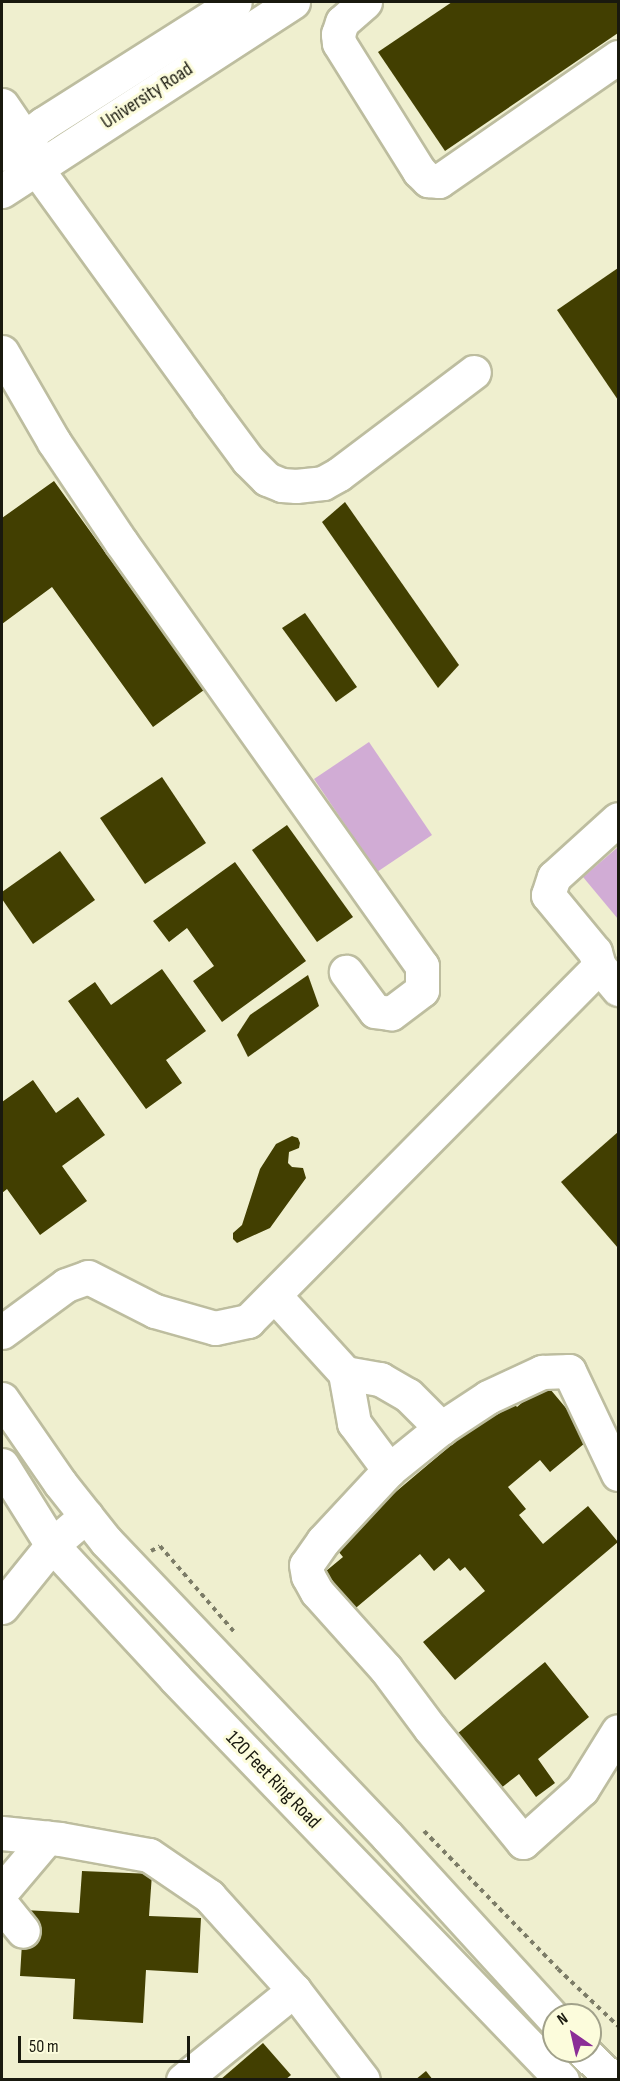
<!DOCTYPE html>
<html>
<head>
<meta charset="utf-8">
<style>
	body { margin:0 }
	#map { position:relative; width:620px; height:2081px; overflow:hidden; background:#efefcf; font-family:"Sofia Sans Condensed",sans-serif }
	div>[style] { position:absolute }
	.green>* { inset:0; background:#d1acd5 }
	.building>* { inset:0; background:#423f01 }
	.path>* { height:4px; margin-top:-2px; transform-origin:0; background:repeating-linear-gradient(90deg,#7c7c67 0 4.5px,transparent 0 9px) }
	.roads { filter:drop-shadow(2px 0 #bdbd9f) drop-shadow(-2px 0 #bdbd9f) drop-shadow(0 2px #bdbd9f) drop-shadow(0 -2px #bdbd9f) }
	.minor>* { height:33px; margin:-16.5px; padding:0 16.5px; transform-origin:16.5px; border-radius:16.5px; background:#fff }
	.major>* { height:33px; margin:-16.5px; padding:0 16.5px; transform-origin:16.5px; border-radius:16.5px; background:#fff }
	span { translate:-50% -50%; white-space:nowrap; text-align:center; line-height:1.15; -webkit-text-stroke:6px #fcfcdc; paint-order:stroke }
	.street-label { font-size:20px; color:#19190e }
	.frame { position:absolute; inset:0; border:3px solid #19190e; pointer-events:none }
	.north { position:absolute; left:542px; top:2003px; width:60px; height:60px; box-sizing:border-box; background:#fcfcdc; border:2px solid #a1a18a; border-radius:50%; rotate:326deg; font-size:16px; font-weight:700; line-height:24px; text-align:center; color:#19190e }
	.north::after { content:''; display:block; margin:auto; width:21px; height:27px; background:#8b2d97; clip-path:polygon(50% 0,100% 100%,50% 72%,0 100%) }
	.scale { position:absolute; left:18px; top:2036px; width:172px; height:27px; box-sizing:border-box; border:3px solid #19190e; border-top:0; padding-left:8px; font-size:18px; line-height:21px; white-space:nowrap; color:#19190e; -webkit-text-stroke:4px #fcfcdc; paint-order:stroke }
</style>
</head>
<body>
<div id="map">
	<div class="green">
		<i style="clip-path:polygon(369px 742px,432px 835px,377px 872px,314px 779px)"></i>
		<i style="clip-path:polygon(618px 847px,618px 919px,583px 877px)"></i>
	</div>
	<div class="building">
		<i style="clip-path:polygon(452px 2px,618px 2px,618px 33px,445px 151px,378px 52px)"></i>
		<i style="clip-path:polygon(618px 268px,618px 400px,557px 310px)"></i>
		<i style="clip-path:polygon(54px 481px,204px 690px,153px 727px,52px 587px,2px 624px,2px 518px)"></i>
		<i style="clip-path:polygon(345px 502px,459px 665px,438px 688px,322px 522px)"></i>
		<i style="clip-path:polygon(305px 613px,357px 687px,336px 702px,282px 628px)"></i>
		<i style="clip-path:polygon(162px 777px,206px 843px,145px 884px,100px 818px)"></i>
		<i style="clip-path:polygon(287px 825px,353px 917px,317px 942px,252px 850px)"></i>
		<i style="clip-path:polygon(60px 851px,95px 900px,33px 944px,2px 899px,2px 892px)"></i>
		<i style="clip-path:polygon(235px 862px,306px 961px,222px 1022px,193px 981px,214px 966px,187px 928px,169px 942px,153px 921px)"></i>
		<i style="clip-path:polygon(162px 969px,206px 1031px,166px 1060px,182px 1083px,146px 1109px,68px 1001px,95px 982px,111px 1005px)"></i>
		<i style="clip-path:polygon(308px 975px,319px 1006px,248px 1057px,237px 1035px,250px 1015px)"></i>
		<i style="clip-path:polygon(33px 1080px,56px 1113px,78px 1097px,105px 1135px,62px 1166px,87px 1201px,40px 1235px,7px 1189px,2px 1193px,2px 1102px)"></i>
		<i style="clip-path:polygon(618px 1132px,618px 1248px,561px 1182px)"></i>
		<i style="clip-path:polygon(292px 1136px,298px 1138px,300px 1143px,299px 1148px,289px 1152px,288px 1163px,292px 1167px,303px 1168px,306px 1178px,270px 1228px,237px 1243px,233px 1239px,233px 1233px,242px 1225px,260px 1169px,276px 1144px)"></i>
		<i style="clip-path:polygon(545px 1383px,591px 1438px,550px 1472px,540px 1460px,508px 1487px,526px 1509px,519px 1515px,543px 1544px,588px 1506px,618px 1542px,455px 1680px,423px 1642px,485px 1591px,465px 1567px,460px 1571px,449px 1558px,434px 1571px,420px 1554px,351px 1612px,320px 1576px,343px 1557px,333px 1545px,508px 1397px,517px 1407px)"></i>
		<i style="clip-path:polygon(545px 1662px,589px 1717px,538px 1759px,555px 1783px,536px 1797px,519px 1774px,496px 1792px,452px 1738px)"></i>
		<i style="clip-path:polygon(82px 1871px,152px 1874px,149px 1916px,201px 1918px,198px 1973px,146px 1970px,143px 2023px,73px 2019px,75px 1979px,20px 1976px,24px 1910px,79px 1913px)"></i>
		<i style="clip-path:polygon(263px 2043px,291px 2075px,285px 2080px,220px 2080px)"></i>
		<i style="clip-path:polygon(426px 2071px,433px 2080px,415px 2080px)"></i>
	</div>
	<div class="path">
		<i style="left:151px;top:1551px;width:10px;rotate:-29deg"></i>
		<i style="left:160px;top:1546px;width:115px;rotate:49.2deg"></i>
		<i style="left:424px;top:1831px;width:192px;rotate:45.8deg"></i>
		<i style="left:558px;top:1969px;width:83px;rotate:43.5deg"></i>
	</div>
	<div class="roads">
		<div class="minor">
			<i style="left:365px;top:2px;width:30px;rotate:139deg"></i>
			<i style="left:342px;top:22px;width:13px;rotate:108deg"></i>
			<i style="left:338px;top:34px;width:9px;rotate:84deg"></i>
			<i style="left:339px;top:43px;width:151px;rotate:58deg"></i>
			<i style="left:419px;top:171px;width:13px;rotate:45deg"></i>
			<i style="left:428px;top:180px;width:11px;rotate:5deg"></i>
			<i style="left:439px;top:181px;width:218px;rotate:-34.7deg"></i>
			<i style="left:2px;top:105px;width:60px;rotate:55.8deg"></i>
			<i style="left:2px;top:154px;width:51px;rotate:-36.2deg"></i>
			<i style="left:43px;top:124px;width:227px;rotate:-32.4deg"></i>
			<i style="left:36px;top:168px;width:294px;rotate:54.1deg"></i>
			<i style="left:208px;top:406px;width:67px;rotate:53.5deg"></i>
			<i style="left:248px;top:460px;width:27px;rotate:45deg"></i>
			<i style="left:267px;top:479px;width:16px;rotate:22deg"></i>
			<i style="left:282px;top:485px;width:14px;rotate:4deg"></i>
			<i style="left:296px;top:486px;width:27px;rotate:-6deg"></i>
			<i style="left:323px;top:483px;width:18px;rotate:-29deg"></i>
			<i style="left:339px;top:474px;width:169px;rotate:-37.1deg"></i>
			<i style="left:2px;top:191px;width:347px;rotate:-33deg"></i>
			<i style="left:2px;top:352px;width:104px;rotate:60deg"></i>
			<i style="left:54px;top:442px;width:120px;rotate:56.2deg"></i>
			<i style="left:121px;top:542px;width:520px;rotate:54.63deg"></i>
			<i style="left:422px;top:966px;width:24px;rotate:90deg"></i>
			<i style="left:422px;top:990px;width:39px;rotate:143deg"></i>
			<i style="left:391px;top:1013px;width:16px;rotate:-173deg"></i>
			<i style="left:375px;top:1011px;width:49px;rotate:-126.6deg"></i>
			<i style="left:599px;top:966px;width:30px;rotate:50deg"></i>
			<i style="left:275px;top:1296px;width:104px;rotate:47.7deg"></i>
			<i style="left:345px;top:1373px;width:51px;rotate:79.8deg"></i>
			<i style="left:354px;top:1423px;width:59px;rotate:53.3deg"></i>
			<i style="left:389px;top:1470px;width:97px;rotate:132.9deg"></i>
			<i style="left:323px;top:1541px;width:29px;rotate:125deg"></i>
			<i style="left:306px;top:1565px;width:11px;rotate:80deg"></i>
			<i style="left:308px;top:1576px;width:18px;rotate:61deg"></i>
			<i style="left:317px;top:1592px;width:103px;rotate:48.1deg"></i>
			<i style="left:386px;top:1669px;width:74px;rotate:53.3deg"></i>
			<i style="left:430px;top:1728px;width:147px;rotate:50.8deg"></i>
			<i style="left:523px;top:1842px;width:79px;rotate:-41.9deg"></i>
			<i style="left:582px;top:1789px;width:68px;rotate:-58.2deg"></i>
			<i style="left:2px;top:1332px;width:79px;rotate:-36.3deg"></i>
			<i style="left:66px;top:1285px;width:23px;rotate:-20deg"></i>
			<i style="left:88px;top:1277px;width:75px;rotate:26.9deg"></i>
			<i style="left:155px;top:1311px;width:62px;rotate:15.8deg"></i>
			<i style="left:215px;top:1328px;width:34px;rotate:-12deg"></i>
			<i style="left:248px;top:1321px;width:499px;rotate:-45.3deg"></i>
			<i style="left:599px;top:966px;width:15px;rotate:-106deg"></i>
			<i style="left:595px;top:952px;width:74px;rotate:-129.5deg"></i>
			<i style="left:548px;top:895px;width:19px;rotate:-72deg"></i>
			<i style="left:554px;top:877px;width:86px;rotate:-42.2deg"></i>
			<i style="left:345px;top:1373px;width:36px;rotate:10deg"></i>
			<i style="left:380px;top:1379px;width:32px;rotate:30deg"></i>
			<i style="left:408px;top:1395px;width:47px;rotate:45deg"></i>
			<i style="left:441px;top:1428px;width:56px;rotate:-33.4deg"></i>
			<i style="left:488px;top:1397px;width:60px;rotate:-24.8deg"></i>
			<i style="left:542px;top:1372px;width:27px;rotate:-2deg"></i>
			<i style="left:569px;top:1371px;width:114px;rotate:64.6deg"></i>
			<i style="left:389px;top:1470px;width:67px;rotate:-38.9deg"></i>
			<i style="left:2px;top:1607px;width:80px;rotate:-51.1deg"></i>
			<i style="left:52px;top:1545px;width:45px;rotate:-40.5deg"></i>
			<i style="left:2px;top:1833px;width:58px;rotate:5.9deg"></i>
			<i style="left:60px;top:1839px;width:90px;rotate:10.2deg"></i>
			<i style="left:149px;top:1855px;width:73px;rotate:34.3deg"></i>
			<i style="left:209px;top:1896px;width:127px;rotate:47.9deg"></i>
			<i style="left:2px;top:1891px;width:70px;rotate:-49.7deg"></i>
			<i style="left:2px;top:1905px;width:33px;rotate:51deg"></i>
			<i style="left:183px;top:2080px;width:143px;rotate:-39deg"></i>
			<i style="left:294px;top:1990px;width:113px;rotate:52.5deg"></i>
		</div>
		<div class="major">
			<i style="left:2px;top:1399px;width:102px;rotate:55.4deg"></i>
			<i style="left:60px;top:1483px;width:74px;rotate:51.6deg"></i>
			<i style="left:106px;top:1541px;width:407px;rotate:46.4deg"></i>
			<i style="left:387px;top:1836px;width:248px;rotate:47.6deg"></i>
			<i style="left:2px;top:1465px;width:94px;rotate:58deg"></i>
			<i style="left:52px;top:1545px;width:181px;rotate:47.2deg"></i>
			<i style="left:175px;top:1678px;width:558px;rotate:46.09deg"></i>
			<i style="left:583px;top:2051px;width:42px;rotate:44deg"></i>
		</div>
	</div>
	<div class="street-label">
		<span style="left:147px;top:96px;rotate:-33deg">University Road</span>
		<span style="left:273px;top:1780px;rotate:46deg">120 Feet Ring Road</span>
	</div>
	<div class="frame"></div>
	<div class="north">N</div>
	<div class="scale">50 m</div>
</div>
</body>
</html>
